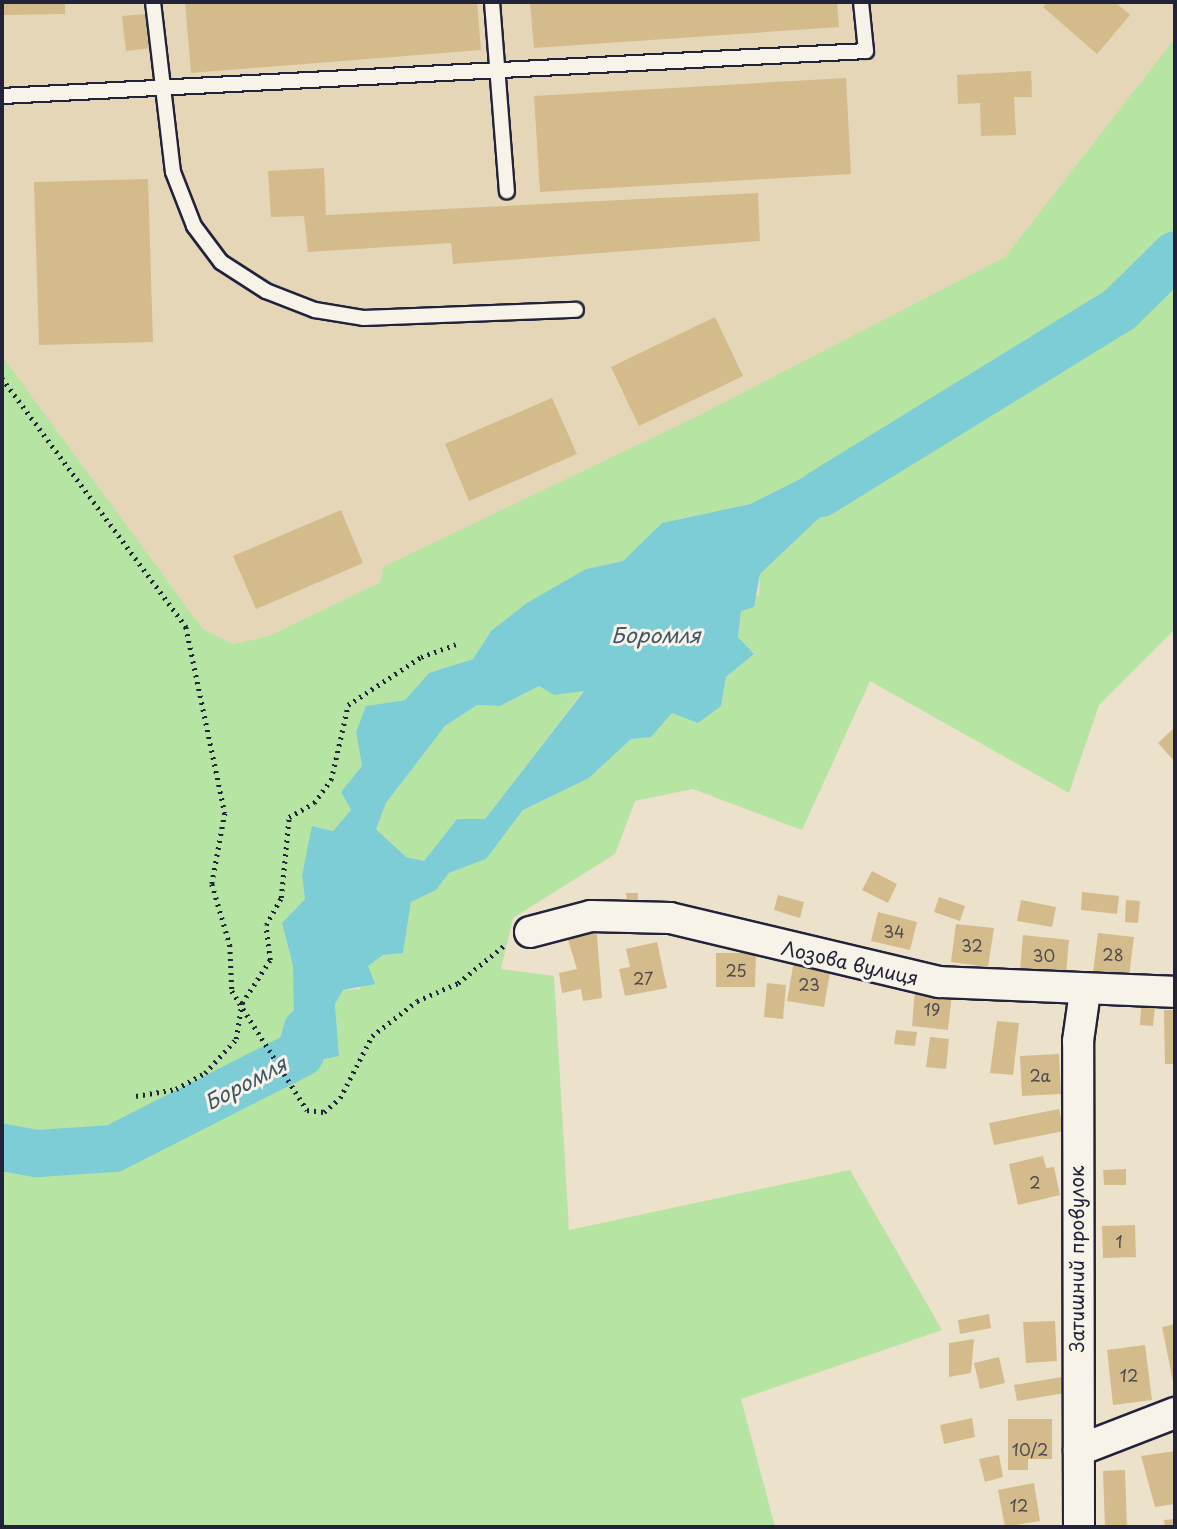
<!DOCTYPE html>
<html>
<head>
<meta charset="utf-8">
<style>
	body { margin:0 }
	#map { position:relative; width:1177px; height:1529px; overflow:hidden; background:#ece2cc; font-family:"Playpen Sans",sans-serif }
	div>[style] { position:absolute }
	.built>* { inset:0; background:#e5d6b8 }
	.green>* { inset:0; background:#b5e4a3 }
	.water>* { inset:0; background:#7ccdd5 }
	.river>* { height:47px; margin:-23.5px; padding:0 23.5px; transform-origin:23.5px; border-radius:23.5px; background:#7ccdd5 }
	.building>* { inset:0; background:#d4bb8b }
	.path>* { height:4.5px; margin-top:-2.25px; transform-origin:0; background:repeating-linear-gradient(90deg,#22223b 0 2px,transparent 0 7px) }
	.roads { filter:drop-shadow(2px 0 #22223b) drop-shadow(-2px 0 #22223b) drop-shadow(0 2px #22223b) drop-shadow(0 -2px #22223b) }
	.service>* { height:14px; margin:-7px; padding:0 7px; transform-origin:7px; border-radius:7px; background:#f7f3e8 }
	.minor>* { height:30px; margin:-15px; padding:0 15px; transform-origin:15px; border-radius:15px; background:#f7f3e8 }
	span { translate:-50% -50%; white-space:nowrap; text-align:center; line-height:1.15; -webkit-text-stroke:6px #f7f3e8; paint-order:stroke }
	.number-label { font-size:16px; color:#4e484f }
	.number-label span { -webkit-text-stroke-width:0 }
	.street-label { font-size:19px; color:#22223b }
	.water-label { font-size:21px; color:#3d5569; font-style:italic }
	.frame { position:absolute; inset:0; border:4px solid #22223b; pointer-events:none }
</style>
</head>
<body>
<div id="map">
	<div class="built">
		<i style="clip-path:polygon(2px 2px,1175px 2px,1175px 38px,1005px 257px,382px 582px,269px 636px,233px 644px,203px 629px,2px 356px)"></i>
	</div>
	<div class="green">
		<i style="clip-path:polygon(evenodd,1175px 38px,1175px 629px,1099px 705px,1069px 793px,870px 681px,802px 830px,693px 789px,635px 801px,615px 854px,513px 918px,501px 969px,554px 976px,569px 1230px,850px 1170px,942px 1330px,741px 1399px,775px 1527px,2px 1527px,2px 356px,203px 629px,233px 644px,269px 636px,381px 582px,383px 567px,698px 416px,1005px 257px,1175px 38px,838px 460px,856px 498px,831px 507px,760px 574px,759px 594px,741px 610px,738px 637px,754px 654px,726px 677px,721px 706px,672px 712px,651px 737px,631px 739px,589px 778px,523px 810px,486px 859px,449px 873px,436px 890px,411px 902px,403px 953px,383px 955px,367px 966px,360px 989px,343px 990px,335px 1004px,339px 1055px,266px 1071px,294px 1035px,293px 966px,282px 923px,305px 899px,302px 875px,313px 826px,333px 831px,351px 810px,341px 792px,362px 766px,356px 732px,366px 706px,405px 700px,429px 673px,473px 659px,491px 631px,586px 569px,623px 561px,662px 523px,750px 504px,838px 460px)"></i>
		<i style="clip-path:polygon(539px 686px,555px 695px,584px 690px,485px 819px,457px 819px,424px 861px,406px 857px,376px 829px,386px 803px,445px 726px,477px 705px,500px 706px)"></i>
	</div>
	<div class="water">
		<i style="clip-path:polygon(evenodd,873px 458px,877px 479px,856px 498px,831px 507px,760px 574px,754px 607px,741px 611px,738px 637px,754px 654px,726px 677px,721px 706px,698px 723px,672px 713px,651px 737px,631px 739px,589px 778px,523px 810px,486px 859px,449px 873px,436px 890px,411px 902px,403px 953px,383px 955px,368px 966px,375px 984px,343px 990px,335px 1004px,339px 1056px,265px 1071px,294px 1035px,293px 966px,282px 923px,305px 899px,302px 875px,312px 826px,333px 831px,351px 810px,341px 792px,362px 766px,356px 732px,366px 706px,405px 700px,429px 673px,473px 659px,491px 631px,527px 603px,586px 569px,623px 561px,662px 523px,750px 504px,838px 460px,873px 458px,539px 686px,554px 695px,584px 691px,485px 819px,457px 819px,424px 861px,406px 857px,376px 829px,386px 803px,445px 726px,477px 705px,500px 706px,539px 686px)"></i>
	</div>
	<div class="river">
		<i style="left:820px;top:493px;width:351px;rotate:-31.6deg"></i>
		<i style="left:1119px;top:309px;width:78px;rotate:-44.5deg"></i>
		<i style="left:2px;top:1147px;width:36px;rotate:10deg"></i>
		<i style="left:37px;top:1153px;width:76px;rotate:-3.8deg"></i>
		<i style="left:113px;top:1148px;width:210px;rotate:-26.9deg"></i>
		<i style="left:300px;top:1053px;width:24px;rotate:-75deg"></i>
	</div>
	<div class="building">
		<i style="clip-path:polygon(2px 2px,65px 2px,65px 14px,2px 15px)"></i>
		<i style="clip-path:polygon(185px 2px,477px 2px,481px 50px,191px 73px)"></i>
		<i style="clip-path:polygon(530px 2px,837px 2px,839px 27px,534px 48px)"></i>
		<i style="clip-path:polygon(1048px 2px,1115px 2px,1130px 15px,1097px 54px,1043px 7px)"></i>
		<i style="clip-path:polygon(147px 14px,151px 48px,126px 51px,122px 16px)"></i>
		<i style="clip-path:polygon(1031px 71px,1032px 97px,1014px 97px,1016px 135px,981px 136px,980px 103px,958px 104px,957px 75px)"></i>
		<i style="clip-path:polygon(846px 78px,851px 174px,540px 192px,534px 96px)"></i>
		<i style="clip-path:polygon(324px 168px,326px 215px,758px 193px,760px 241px,453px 264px,451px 243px,308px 252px,304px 216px,271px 217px,268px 171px)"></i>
		<i style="clip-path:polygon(148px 179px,153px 342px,39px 345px,34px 182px)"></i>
		<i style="clip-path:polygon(715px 317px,743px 376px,639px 426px,611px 367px)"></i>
		<i style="clip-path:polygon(552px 398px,577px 454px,469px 501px,445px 444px)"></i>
		<i style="clip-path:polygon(341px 510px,363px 563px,256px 609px,233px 556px)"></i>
		<i style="clip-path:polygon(1175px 727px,1175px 762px,1158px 743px)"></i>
		<i style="clip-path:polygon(872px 871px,897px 884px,888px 903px,862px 890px)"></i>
		<i style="clip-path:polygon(1082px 892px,1119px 896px,1117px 914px,1081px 910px)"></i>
		<i style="clip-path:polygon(626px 893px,638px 893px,638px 900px,627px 901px)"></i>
		<i style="clip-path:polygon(778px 895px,804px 902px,800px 918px,774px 910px)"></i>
		<i style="clip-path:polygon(939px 897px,965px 906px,960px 921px,934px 912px)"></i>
		<i style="clip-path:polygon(1021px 900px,1056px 907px,1052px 927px,1017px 921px)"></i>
		<i style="clip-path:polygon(1126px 900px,1140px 901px,1138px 923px,1125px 922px)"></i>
		<i style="clip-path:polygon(878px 912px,917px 922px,910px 950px,871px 941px)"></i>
		<i style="clip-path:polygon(596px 924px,602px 998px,583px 1001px,581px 989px,562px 993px,559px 973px,577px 969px,565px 930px)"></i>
		<i style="clip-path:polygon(956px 924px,994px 928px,988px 967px,951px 962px)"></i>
		<i style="clip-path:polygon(1098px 933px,1134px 937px,1129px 976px,1093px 972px)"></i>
		<i style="clip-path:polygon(1023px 935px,1069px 940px,1066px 975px,1020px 971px)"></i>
		<i style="clip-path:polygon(657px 942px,667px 988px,625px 996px,619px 969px,630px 967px,626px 949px)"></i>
		<i style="clip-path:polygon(716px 953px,756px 953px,755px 987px,716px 987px)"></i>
		<i style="clip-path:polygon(794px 960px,831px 967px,824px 1007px,787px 1001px)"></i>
		<i style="clip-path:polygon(767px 983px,786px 985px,783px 1019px,764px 1017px)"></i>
		<i style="clip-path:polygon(915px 989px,952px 993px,948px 1030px,912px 1026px)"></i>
		<i style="clip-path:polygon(1141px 1006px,1155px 1006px,1153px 1026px,1140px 1025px)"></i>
		<i style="clip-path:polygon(1164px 1010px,1175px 1010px,1175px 1064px,1165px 1064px)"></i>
		<i style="clip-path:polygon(997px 1021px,1019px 1023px,1013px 1075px,990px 1073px)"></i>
		<i style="clip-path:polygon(896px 1030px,917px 1032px,915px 1046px,894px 1044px)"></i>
		<i style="clip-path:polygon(930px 1037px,949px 1039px,946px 1069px,926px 1067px)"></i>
		<i style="clip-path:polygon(1059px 1054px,1061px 1094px,1022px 1096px,1020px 1056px)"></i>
		<i style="clip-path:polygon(1059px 1109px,1064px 1131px,994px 1145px,989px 1123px)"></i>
		<i style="clip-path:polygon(1043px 1156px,1046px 1168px,1054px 1167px,1060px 1195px,1018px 1205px,1009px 1164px)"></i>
		<i style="clip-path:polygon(1126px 1169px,1126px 1185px,1104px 1185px,1103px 1170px)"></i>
		<i style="clip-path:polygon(1135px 1225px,1136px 1257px,1103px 1258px,1102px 1226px)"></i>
		<i style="clip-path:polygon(989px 1314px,991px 1328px,960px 1334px,958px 1320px)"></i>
		<i style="clip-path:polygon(1055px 1321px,1057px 1361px,1026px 1363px,1023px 1322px)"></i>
		<i style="clip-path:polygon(1175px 1324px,1175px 1386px,1174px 1386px,1162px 1327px)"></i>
		<i style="clip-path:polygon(974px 1339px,971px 1373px,949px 1377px,949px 1343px)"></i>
		<i style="clip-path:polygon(1145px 1345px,1152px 1400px,1113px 1405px,1107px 1350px)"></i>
		<i style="clip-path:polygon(999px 1357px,1005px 1383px,980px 1389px,974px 1363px)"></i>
		<i style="clip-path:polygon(1062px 1377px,1065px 1393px,1017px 1401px,1014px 1385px)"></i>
		<i style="clip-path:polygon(972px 1418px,975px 1437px,944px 1444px,940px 1425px)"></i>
		<i style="clip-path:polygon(1008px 1419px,1052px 1419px,1052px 1459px,1028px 1459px,1028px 1470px,1008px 1470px)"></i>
		<i style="clip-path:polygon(1175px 1451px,1175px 1504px,1155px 1507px,1141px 1456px)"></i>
		<i style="clip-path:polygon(999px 1455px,1003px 1477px,985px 1482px,979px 1459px)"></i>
		<i style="clip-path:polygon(1125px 1470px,1127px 1527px,1105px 1527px,1103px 1471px)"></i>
		<i style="clip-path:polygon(1034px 1483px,1040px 1521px,1005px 1527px,998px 1490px)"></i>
		<i style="clip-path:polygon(1175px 1519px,1175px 1527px,1165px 1527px,1164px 1520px)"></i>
	</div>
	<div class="path">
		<i style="left:2px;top:378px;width:310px;rotate:53.5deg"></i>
		<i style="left:186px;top:627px;width:190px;rotate:78.2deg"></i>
		<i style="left:225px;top:813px;width:72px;rotate:100.4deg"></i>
		<i style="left:212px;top:884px;width:64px;rotate:73.6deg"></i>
		<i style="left:230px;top:945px;width:46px;rotate:87.5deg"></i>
		<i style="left:232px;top:991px;width:141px;rotate:57.8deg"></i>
		<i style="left:307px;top:1110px;width:17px;rotate:7deg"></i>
		<i style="left:324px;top:1112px;width:21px;rotate:-41deg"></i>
		<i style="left:340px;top:1098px;width:70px;rotate:-62.7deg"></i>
		<i style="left:372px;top:1036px;width:57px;rotate:-37.9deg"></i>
		<i style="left:417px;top:1001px;width:45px;rotate:-23.7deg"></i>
		<i style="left:458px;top:983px;width:63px;rotate:-39.2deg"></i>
		<i style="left:136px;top:1096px;width:41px;rotate:-9.9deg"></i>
		<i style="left:176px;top:1089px;width:33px;rotate:-29deg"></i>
		<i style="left:205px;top:1073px;width:46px;rotate:-47.6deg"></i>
		<i style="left:236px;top:1039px;width:36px;rotate:-81deg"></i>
		<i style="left:242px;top:1003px;width:51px;rotate:-56.9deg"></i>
		<i style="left:270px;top:960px;width:35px;rotate:-97deg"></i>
		<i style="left:266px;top:925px;width:31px;rotate:-61deg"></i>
		<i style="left:281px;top:898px;width:81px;rotate:-84.4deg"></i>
		<i style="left:289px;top:817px;width:29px;rotate:-29deg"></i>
		<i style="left:314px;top:803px;width:29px;rotate:-54deg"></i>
		<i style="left:331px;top:780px;width:77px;rotate:-77.2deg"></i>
		<i style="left:348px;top:705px;width:87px;rotate:-33.3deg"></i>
		<i style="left:421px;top:657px;width:37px;rotate:-20deg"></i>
	</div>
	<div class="roads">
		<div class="service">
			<i style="left:153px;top:2px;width:171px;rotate:83.3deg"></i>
			<i style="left:173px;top:172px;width:58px;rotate:68.7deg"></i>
			<i style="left:194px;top:226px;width:45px;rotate:53.1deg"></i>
			<i style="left:221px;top:262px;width:54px;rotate:32.8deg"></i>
			<i style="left:266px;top:291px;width:53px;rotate:21.2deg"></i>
			<i style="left:315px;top:310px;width:50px;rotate:9.3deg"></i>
			<i style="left:364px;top:318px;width:212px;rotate:-2.2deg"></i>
			<i style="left:492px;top:2px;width:190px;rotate:85.5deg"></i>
			<i style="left:2px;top:96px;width:865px;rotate:-2.98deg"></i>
			<i style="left:866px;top:51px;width:49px;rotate:-95.8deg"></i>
		</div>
		<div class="minor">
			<i style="left:530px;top:932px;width:63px;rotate:-14.7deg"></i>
			<i style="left:591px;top:916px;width:79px;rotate:1.5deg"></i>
			<i style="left:670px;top:918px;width:277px;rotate:13.4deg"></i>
			<i style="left:939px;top:982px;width:236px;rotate:2.4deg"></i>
			<i style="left:1079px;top:1450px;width:103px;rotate:-21.1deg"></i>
			<i style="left:1079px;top:1527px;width:486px;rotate:-90.1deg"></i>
			<i style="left:1078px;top:1041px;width:49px;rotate:-81.9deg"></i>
		</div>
	</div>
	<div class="number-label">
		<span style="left:894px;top:931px">34</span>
		<span style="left:972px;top:945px">32</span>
		<span style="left:1113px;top:954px">28</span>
		<span style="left:1044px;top:955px">30</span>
		<span style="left:736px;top:970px">25</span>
		<span style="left:643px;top:978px">27</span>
		<span style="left:809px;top:984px">23</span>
		<span style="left:932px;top:1009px">19</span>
		<span style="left:1040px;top:1075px">2а</span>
		<span style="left:1035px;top:1182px">2</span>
		<span style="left:1119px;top:1241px">1</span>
		<span style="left:1129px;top:1375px">12</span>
		<span style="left:1030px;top:1449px">10/2</span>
		<span style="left:1019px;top:1505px">12</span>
	</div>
	<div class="street-label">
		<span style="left:850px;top:963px;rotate:13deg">Лозова вулиця</span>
		<span style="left:1077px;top:1259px;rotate:-90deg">Затишний провулок</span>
	</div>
	<div class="water-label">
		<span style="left:656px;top:634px">Боромля</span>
		<span style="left:245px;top:1082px;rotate:-28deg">Боромля</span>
	</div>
	<div class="frame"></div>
</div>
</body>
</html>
